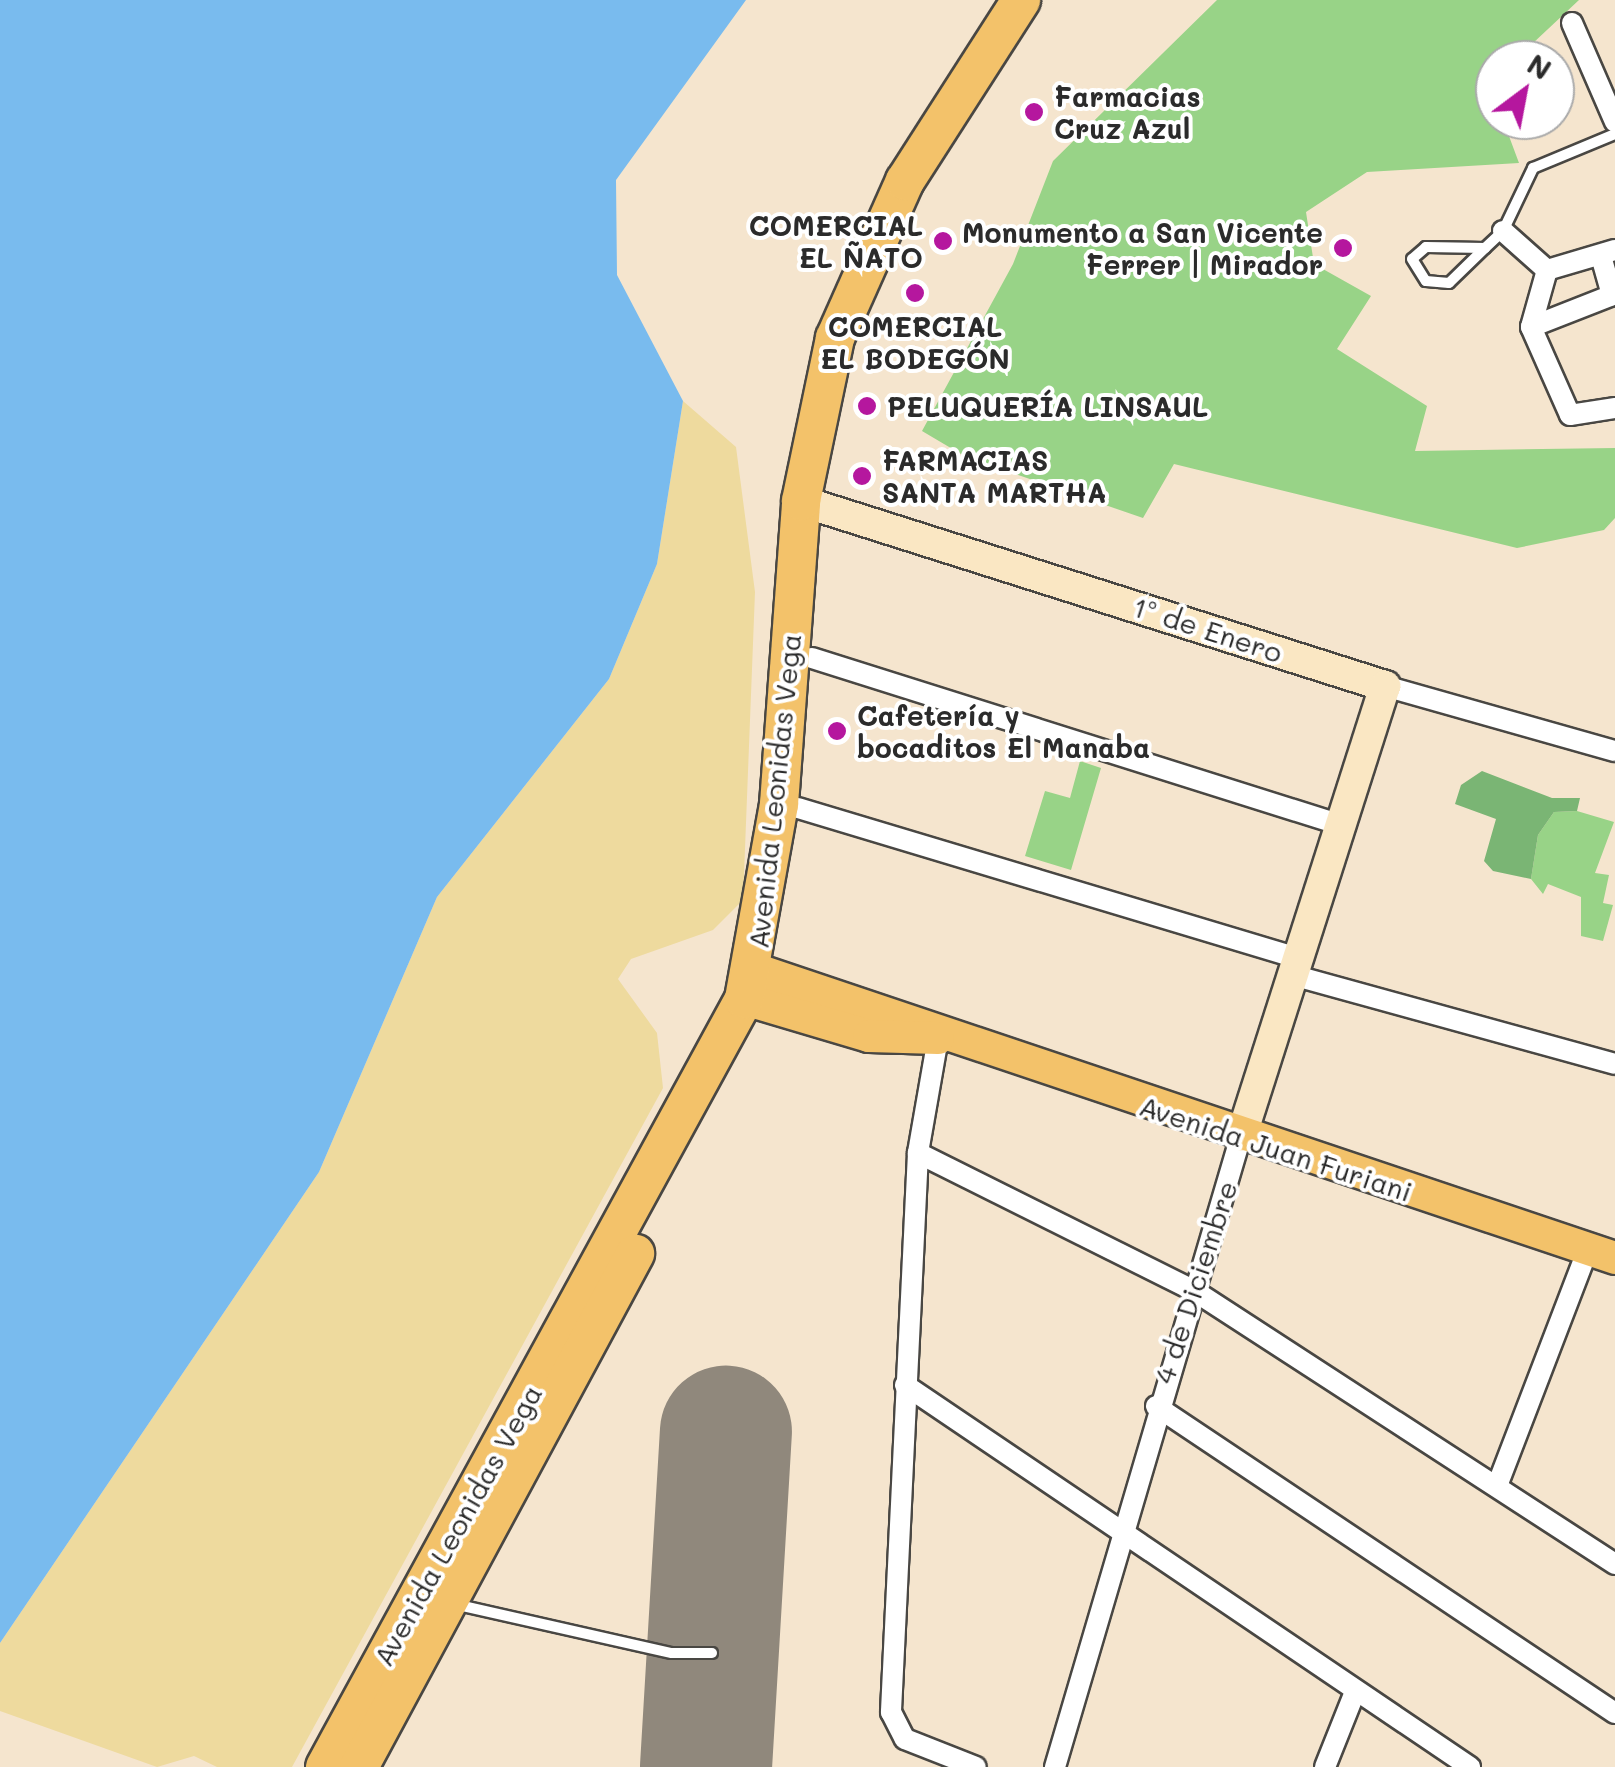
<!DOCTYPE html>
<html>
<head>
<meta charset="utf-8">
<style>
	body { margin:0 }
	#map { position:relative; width:1615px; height:1767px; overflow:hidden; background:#f5e5ce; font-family:Mali,sans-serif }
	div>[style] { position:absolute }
	.green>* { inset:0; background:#98d387 }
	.forest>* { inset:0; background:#7ab574 }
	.sand>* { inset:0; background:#eeda9e }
	.water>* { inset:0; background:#79bbee }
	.runway>* { height:132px; margin:-66px; padding:0 66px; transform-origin:66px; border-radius:66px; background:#90887c }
	.roads { filter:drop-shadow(2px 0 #494743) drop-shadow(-2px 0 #494743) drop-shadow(0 2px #494743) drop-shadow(0 -2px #494743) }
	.lane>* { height:10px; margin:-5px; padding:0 5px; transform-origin:5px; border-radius:5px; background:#fff }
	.street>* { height:20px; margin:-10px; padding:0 10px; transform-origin:10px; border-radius:10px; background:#fff }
	.secondary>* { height:30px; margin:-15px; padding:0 15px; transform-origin:15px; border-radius:15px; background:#fae7c3 }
	.primary>* { height:32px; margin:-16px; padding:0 16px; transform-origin:16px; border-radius:16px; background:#f3c26a }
	.highway>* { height:38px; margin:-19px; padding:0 19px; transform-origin:19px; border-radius:19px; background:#f3c26a }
	.dots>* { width:28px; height:28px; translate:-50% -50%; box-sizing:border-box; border:5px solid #fff; border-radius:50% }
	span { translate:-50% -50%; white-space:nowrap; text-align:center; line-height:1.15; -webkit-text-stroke:8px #fff; paint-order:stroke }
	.poi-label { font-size:28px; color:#2b2b2b; font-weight:700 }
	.left { translate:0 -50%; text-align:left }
	.right { translate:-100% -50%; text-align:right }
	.street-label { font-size:28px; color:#2b2b2b }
	.north { position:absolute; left:1475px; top:40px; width:100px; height:100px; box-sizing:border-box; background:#fff; border:2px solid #aaa; border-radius:50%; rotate:32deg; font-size:28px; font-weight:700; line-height:40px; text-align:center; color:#2b2b2b }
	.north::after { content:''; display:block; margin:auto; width:35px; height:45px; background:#b5179e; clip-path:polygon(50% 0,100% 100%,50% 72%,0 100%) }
</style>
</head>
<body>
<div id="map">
	<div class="green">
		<i style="clip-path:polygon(1217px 0,1579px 0,1515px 60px,1495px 60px,1495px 120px,1503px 120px,1519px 163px,1367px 172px,1306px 212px,1314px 264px,1371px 296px,1337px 349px,1427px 406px,1415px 451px,1615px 448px,1615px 518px,1604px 530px,1517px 548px,1174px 464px,1143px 518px,966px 457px,922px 431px,1013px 264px,1053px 161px)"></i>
		<i style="clip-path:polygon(1080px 761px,1101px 768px,1071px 870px,1025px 856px,1045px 791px,1070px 798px)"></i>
		<i style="clip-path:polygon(1577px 811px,1614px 822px,1595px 873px,1609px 875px,1603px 903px,1613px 905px,1603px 941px,1581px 936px,1581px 897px,1548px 884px,1543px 894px,1531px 879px,1538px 835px,1554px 812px)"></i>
	</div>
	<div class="forest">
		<i style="clip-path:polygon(1482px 771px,1552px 798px,1580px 798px,1577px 811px,1554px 812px,1538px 835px,1531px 879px,1493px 871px,1484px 861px,1496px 819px,1455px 804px,1461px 785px)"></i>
	</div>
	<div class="sand">
		<i style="clip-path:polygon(683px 401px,736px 447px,755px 592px,743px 900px,713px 930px,631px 959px,618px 979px,657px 1033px,663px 1088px,292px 1767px,217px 1767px,194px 1756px,157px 1767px,0 1711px,0 1643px,319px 1172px,437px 897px,609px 679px,657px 564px)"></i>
	</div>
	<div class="water">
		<i style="clip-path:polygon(0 0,746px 0,616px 180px,617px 275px,683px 401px,657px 564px,609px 679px,437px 897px,319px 1172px,0 1643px)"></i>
	</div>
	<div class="runway">
		<i style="left:706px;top:1767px;width:336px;rotate:-86.6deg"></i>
	</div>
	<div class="roads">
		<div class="lane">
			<i style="left:1485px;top:248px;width:59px;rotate:-179deg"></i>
			<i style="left:1426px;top:247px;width:18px;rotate:139deg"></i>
			<i style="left:1412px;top:259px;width:26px;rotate:58deg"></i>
			<i style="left:1426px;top:281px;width:23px;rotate:5deg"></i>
			<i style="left:1449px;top:283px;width:50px;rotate:-44.2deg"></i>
			<i style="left:1485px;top:248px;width:25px;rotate:-43deg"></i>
			<i style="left:1503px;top:231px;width:70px;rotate:-64.5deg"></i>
			<i style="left:1533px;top:168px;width:89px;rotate:-22.5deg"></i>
			<i style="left:454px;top:1604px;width:223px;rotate:12.7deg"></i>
			<i style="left:672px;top:1653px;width:40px"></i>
		</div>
		<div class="street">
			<i style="left:1572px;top:23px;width:108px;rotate:66.5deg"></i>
			<i style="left:1503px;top:231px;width:59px;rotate:41.6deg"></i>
			<i style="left:1601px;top:256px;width:41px;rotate:74.2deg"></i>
			<i style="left:1547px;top:270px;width:59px;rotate:105.7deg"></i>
			<i style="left:1531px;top:327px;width:96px;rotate:66.1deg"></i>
			<i style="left:1570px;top:415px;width:46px;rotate:-8.8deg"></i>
			<i style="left:1547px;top:270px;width:71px;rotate:-16.4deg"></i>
			<i style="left:1531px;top:327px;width:90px;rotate:-21.4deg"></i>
			<i style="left:812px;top:658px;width:555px;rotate:17.52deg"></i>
			<i style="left:1385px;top:686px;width:239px;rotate:15.8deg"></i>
			<i style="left:798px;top:808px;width:525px;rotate:16.71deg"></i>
			<i style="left:1296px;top:976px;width:331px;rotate:15.4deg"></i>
			<i style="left:938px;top:1038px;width:117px;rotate:99.9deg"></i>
			<i style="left:918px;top:1153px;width:560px;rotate:92.77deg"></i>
			<i style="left:891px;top:1712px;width:30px;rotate:63deg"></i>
			<i style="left:905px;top:1739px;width:76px;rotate:21.5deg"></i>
			<i style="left:918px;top:1153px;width:307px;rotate:26.5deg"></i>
			<i style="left:1193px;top:1290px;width:503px;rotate:33deg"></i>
			<i style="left:905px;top:1385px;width:682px;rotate:34.06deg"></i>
			<i style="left:1156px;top:1406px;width:552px;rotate:33.78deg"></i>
			<i style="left:1497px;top:1486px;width:254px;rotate:-69deg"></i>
			<i style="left:1055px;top:1767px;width:658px;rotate:-73.58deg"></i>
			<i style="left:1325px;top:1767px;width:81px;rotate:-68.2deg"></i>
		</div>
		<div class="secondary">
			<i style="left:801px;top:501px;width:613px;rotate:17.58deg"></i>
			<i style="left:1385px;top:686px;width:472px;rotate:107.7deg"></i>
		</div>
		<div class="primary">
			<i style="left:754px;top:969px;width:908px;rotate:18.55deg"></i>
			<i style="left:744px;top:999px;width:130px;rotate:16.5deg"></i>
			<i style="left:869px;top:1036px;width:69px;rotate:1.7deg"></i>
		</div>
		<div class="highway">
			<i style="left:325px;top:1767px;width:875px;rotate:-61.38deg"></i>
			<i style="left:744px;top:999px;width:198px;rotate:-79.8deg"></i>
			<i style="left:779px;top:804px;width:304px;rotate:-85.8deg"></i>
			<i style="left:801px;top:501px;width:167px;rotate:-78.2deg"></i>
			<i style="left:835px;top:338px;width:172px;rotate:-66deg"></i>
			<i style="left:905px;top:181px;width:215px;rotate:-57.3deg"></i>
			<i style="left:359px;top:1767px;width:583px;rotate:-61.72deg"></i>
		</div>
	</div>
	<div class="dots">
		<i style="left:1034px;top:112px;background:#b5179e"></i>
		<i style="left:943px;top:241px;background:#b5179e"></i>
		<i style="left:1343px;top:248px;background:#b5179e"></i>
		<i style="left:915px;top:293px;background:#b5179e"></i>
		<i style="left:867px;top:406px;background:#b5179e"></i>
		<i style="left:862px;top:476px;background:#b5179e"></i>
		<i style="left:837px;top:731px;background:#b5179e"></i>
	</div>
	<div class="poi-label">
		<span class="left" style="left:1054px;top:112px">Farmacias<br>Cruz Azul</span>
		<span class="right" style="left:923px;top:241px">COMERCIAL<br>EL ÑATO</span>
		<span class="right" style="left:1323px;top:248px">Monumento a San Vicente<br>Ferrer | Mirador</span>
		<span style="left:915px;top:342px">COMERCIAL<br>EL BODEGÓN</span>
		<span class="left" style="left:887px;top:406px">PELUQUERÍA LINSAUL</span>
		<span class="left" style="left:882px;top:476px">FARMACIAS<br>SANTA MARTHA</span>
		<span class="left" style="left:857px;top:731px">Cafetería y<br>bocaditos El Manaba</span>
	</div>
	<div class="street-label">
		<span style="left:1208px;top:629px;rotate:18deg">1º de Enero</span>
		<span style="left:774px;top:791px;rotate:-84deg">Avenida Leonidas Vega</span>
		<span style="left:1276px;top:1148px;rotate:18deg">Avenida Juan Furiani</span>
		<span style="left:1195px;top:1282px;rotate:-72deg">4 de Diciembre</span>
		<span style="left:457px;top:1525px;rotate:-61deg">Avenida Leonidas Vega</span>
	</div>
	<div class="north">N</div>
</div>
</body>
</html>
